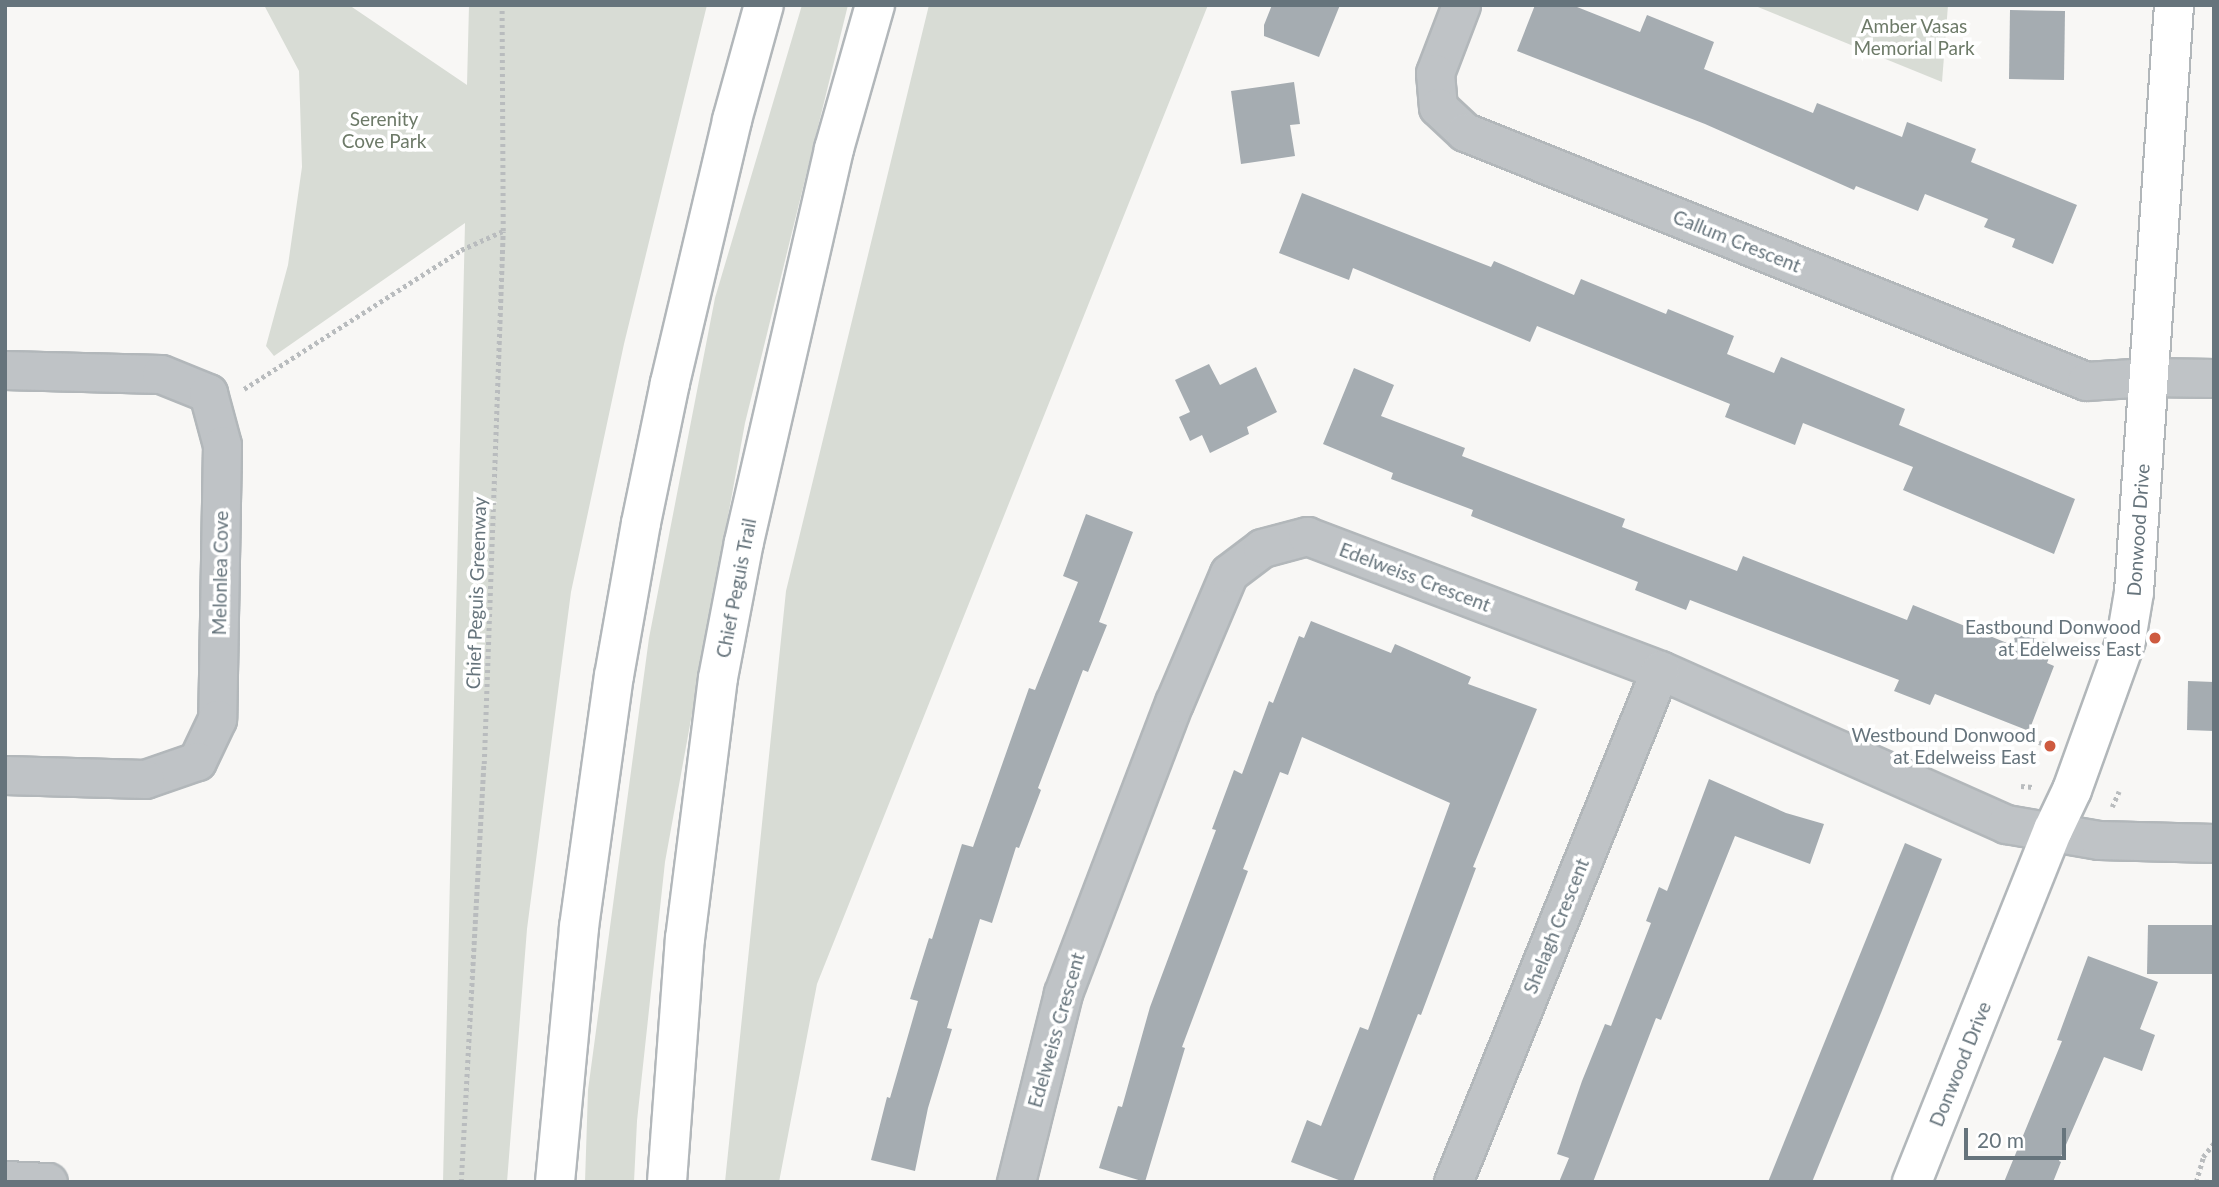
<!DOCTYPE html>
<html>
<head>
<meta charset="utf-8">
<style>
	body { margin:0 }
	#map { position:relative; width:2219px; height:1187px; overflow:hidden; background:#f8f7f5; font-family:Lato,sans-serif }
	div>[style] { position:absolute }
	.green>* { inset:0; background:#d8dcd5 }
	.building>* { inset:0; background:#a5acb1 }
	.path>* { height:4.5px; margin-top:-2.25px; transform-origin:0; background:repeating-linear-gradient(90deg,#b9bcbe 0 3.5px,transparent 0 7px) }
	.roads { filter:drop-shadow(2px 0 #b2b7ba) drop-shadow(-2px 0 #b2b7ba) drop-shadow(0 2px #b2b7ba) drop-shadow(0 -2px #b2b7ba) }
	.street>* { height:37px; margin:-18.5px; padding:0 18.5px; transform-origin:18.5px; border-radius:18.5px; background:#bfc3c6 }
	.secondary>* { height:38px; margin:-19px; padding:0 19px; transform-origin:19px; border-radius:19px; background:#fff }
	.primary>* { height:38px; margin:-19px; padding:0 19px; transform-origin:19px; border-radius:19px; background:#fff }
	.dots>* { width:19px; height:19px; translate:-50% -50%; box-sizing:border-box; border:4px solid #fff; border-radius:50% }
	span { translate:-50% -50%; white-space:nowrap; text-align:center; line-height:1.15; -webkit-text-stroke:7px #fff; paint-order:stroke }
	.park-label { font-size:19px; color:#6d7a68 }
	.street-label { font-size:19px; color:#66747c }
	.poi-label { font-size:19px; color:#66747c }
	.right { translate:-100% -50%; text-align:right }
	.frame { position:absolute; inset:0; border:7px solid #66747c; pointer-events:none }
	.scale { position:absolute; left:1964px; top:1128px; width:102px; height:32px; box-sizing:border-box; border:4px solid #66747c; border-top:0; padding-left:9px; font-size:21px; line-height:24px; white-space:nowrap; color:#66747c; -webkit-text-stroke:5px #fff; paint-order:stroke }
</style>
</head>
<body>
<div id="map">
	<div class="green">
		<i style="clip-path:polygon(264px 5px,349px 5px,467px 85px,469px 5px,707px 5px,624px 344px,571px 592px,527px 929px,507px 1182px,443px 1182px,465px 223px,274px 356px,266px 346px,288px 265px,302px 167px,299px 71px)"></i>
		<i style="clip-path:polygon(802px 5px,848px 5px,745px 423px,665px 862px,637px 1121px,634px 1182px,585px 1182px,588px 1090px,649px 638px,715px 298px)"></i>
		<i style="clip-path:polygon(929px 5px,1208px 5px,817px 984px,779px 1182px,725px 1182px,786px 591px)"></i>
		<i style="clip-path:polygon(1753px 5px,1948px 5px,1942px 82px)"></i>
	</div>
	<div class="building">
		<i style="clip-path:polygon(1272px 5px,1340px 5px,1319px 57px,1264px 36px,1264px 25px)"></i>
		<i style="clip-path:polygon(1535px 5px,1572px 5px,1640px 32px,1647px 15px,1714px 42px,1704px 69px,1813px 113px,1817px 103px,1902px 137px,1907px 122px,1976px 149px,1971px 162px,2077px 205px,2053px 264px,2012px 247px,2015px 239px,1984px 227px,1988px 219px,1925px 194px,1918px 211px,1856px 186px,1854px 190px,1705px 124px,1517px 51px)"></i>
		<i style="clip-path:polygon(2010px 10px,2065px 11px,2064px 80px,2009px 79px)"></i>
		<i style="clip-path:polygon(1294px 82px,1300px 124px,1290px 125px,1295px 156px,1241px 164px,1231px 91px)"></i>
		<i style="clip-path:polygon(1302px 193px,1491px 267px,1494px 261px,1574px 295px,1581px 279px,1666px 314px,1668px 309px,1734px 336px,1727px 354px,1774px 373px,1781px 357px,1905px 409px,1899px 425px,2075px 499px,2054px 554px,1903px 490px,1913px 467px,1803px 423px,1795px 445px,1725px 417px,1730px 404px,1537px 326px,1530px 342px,1353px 268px,1349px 280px,1279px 253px)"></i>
		<i style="clip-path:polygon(1209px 364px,1220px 385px,1256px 367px,1277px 412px,1247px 427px,1249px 434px,1210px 453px,1202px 435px,1190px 441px,1179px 417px,1190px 412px,1175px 380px)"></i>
		<i style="clip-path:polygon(1354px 368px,1394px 385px,1381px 416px,1465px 448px,1462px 456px,1625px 519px,1622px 527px,1737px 571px,1743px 556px,1907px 620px,1913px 605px,2012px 645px,2017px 631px,2054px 646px,2047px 663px,2054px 666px,2029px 731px,1935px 694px,1930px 705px,1894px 691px,1899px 680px,1690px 600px,1686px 610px,1635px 590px,1638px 582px,1471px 516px,1473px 510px,1391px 479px,1393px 473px,1323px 444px)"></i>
		<i style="clip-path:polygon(1086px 514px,1133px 532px,1099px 622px,1107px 625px,1088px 672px,1083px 670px,1038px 788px,1041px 790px,1019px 848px,1016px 847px,992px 923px,980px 919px,947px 1028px,952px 1029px,928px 1108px,915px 1171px,871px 1160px,887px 1097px,890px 1098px,918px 1001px,910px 999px,929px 938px,932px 939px,962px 844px,973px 847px,1029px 688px,1035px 690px,1078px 582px,1063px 576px)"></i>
		<i style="clip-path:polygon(1311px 621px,1391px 653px,1395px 644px,1471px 677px,1468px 684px,1537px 709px,1473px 867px,1476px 868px,1421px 1015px,1418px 1014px,1353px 1182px,1344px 1182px,1291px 1162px,1307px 1120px,1321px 1126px,1360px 1027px,1368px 1030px,1450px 803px,1302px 737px,1288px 775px,1280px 772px,1243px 869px,1248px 871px,1182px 1047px,1185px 1048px,1145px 1182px,1099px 1168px,1118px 1106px,1122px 1107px,1150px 1007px,1216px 830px,1212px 829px,1234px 770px,1242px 774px,1269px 701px,1273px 703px,1299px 636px,1304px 638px)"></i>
		<i style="clip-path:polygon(2188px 681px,2214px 682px,2214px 731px,2187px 730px)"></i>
		<i style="clip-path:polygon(1709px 779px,1786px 813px,1824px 824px,1810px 864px,1735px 836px,1661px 1020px,1656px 1018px,1593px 1182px,1559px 1182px,1569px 1158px,1557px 1154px,1582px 1081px,1605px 1024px,1611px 1026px,1651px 923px,1646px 921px,1659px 887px,1667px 891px)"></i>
		<i style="clip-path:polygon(1905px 843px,1942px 859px,1881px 1013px,1812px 1182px,1768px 1182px)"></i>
		<i style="clip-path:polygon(2148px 925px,2214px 925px,2214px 974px,2147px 974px)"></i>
		<i style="clip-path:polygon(2088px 956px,2158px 982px,2140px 1029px,2155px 1035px,2142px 1071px,2104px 1057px,2059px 1161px,2061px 1162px,2053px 1182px,2004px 1182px,2062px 1041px,2057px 1040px)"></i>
	</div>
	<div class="path">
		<i style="left:244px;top:389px;width:258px;rotate:-32.6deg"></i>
		<i style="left:461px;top:250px;width:46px;rotate:-24.3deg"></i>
		<i style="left:2039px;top:742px;width:12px;rotate:20deg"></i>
		<i style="left:2021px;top:786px;width:12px;rotate:5deg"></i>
		<i style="left:2112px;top:807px;width:17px;rotate:-66deg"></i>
		<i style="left:461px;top:1182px;width:419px;rotate:-86.9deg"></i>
		<i style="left:484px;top:764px;width:533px;rotate:-87.96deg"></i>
		<i style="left:503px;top:231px;width:226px;rotate:-90.3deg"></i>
		<i style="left:2196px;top:1182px;width:26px;rotate:-74deg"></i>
		<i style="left:2203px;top:1157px;width:18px;rotate:-52deg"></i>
	</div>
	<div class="roads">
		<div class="street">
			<i style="left:1461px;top:5px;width:73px;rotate:110.9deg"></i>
			<i style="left:1435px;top:73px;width:34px;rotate:85deg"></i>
			<i style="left:1438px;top:107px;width:37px;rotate:43deg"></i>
			<i style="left:1465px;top:132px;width:669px;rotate:21.85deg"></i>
			<i style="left:2086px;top:381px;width:62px;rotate:-3.7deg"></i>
			<i style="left:2148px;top:377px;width:66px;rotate:0.9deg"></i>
			<i style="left:5px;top:370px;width:156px;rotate:1.5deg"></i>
			<i style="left:161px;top:374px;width:51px;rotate:22deg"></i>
			<i style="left:208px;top:393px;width:54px;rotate:74.9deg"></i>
			<i style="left:222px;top:445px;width:274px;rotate:91deg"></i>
			<i style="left:217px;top:719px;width:47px;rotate:115.5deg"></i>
			<i style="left:197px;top:761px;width:55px;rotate:160.9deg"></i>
			<i style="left:145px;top:779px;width:140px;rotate:-178.4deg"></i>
			<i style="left:5px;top:1180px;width:43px;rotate:2.7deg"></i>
			<i style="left:1016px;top:1182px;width:195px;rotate:-76deg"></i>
			<i style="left:1063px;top:993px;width:311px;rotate:-69.1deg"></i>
			<i style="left:1174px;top:703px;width:141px;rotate:-67.1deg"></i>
			<i style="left:1229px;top:573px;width:41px;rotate:-37.1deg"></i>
			<i style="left:1262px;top:548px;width:47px;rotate:-14.9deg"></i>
			<i style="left:1307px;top:536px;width:378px;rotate:20.8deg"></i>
			<i style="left:1660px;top:670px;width:379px;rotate:24deg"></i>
			<i style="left:2006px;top:824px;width:94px;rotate:9.8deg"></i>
			<i style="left:2099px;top:840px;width:115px;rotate:1.5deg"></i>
			<i style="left:1453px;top:1182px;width:552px;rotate:-67.99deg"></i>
		</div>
		<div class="secondary">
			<i style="left:1912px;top:1182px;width:379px;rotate:-68.2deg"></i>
			<i style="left:2053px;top:830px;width:44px;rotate:-64.6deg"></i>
			<i style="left:2072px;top:790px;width:159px;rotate:-70.2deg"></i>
			<i style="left:2126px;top:640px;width:49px;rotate:-80.5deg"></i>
			<i style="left:2134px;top:592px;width:588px;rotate:-86.1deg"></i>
		</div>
		<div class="primary">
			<i style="left:555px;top:1182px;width:256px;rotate:-84.6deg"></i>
			<i style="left:579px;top:927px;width:253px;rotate:-82.1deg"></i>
			<i style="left:614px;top:676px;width:155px;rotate:-80deg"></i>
			<i style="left:641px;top:523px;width:143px;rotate:-78.3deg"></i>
			<i style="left:670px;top:383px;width:270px;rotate:-76.7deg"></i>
			<i style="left:732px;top:120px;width:119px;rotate:-74.5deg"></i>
			<i style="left:667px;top:1182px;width:244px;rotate:-85.8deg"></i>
			<i style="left:685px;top:939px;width:263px;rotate:-82.8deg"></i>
			<i style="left:718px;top:678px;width:138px;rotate:-79.2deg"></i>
			<i style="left:744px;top:542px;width:403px;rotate:-77.1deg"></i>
			<i style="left:834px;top:149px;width:150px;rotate:-74.1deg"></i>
		</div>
	</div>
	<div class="dots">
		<i style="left:2155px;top:638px;background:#ce5a3f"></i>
		<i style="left:2050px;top:746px;background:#ce5a3f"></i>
	</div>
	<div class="park-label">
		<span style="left:1914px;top:37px">Amber Vasas<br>Memorial Park</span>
		<span style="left:384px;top:130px">Serenity<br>Cove Park</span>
	</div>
	<div class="street-label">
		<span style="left:1737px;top:241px;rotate:22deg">Callum Crescent</span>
		<span style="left:2138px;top:530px;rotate:-86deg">Donwood Drive</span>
		<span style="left:220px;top:573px;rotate:-89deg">Melonlea Cove</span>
		<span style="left:1415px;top:577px;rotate:21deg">Edelweiss Crescent</span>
		<span style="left:736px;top:588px;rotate:-79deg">Chief Peguis Trail</span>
		<span style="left:476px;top:593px;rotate:-88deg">Chief Peguis Greenway</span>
		<span style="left:1556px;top:926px;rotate:-68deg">Shelagh Crescent</span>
		<span style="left:1056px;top:1030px;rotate:-74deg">Edelweiss Crescent</span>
		<span style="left:1960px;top:1064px;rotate:-68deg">Donwood Drive</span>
	</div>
	<div class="poi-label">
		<span class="right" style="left:2141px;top:638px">Eastbound Donwood<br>at Edelweiss East</span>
		<span class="right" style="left:2036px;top:746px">Westbound Donwood<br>at Edelweiss East</span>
	</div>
	<div class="frame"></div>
	<div class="scale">20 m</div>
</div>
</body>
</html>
